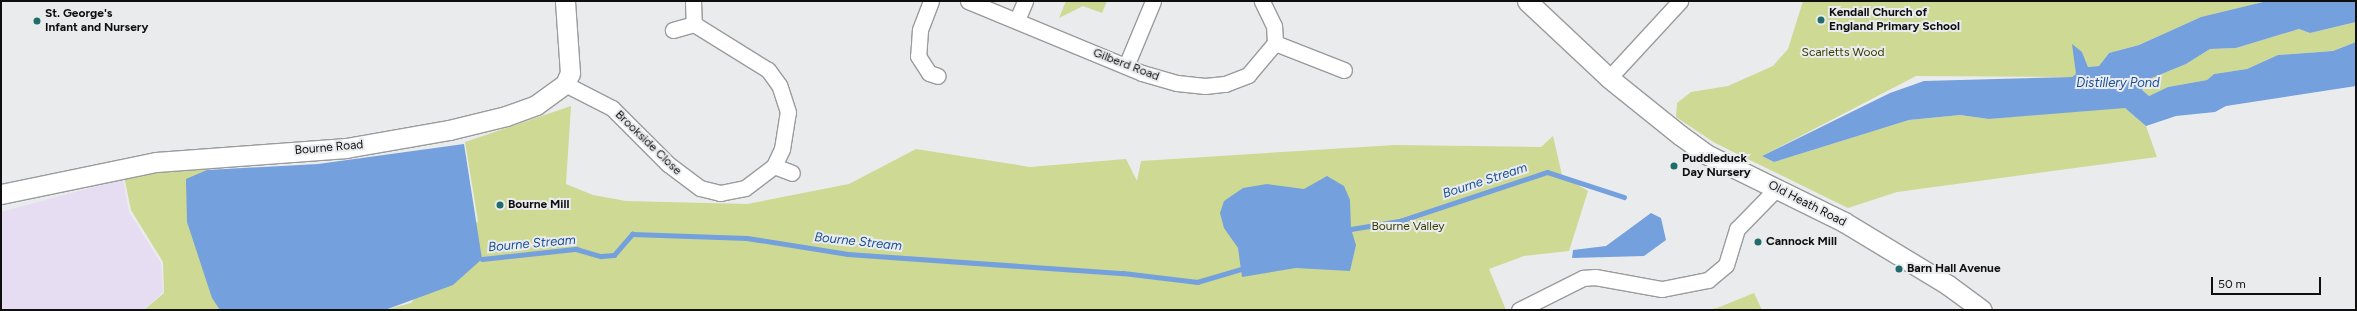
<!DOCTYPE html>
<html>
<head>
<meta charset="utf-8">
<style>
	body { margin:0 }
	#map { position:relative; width:2357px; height:311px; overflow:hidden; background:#eaebed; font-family:Figtree,sans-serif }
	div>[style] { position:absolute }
	.commercial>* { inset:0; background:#e6ddf2 }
	.green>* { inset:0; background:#ced993 }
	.water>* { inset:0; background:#74a0dd }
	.stream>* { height:4.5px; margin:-2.25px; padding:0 2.25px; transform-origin:2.25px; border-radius:2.25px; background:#74a0dd }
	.roads { filter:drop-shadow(1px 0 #9a9b9d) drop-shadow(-1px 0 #9a9b9d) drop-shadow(0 1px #9a9b9d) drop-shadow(0 -1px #9a9b9d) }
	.minor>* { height:15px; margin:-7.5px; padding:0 7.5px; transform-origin:7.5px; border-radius:7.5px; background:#fff }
	.tertiary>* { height:19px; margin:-9.5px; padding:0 9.5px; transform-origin:9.5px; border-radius:9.5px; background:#fff }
	.dots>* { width:11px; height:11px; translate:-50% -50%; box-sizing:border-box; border:2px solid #eaebed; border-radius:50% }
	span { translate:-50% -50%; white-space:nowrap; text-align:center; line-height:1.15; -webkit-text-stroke:4px #eaebed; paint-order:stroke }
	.poi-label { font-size:12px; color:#0f0f10; font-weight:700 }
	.left { translate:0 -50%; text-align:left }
	.park-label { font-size:12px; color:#373d00 }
	.street-label { font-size:12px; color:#0f0f10 }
	.water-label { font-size:13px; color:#165099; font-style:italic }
	.frame { position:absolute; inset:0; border:2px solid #0f0f10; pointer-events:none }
	.scale { position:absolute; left:2211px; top:277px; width:110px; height:18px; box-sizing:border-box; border:2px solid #0f0f10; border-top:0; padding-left:5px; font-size:12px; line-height:14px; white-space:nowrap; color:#0f0f10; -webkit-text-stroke:3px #eaebed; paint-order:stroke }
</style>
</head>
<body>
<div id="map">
	<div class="commercial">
		<i style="clip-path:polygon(123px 179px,129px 212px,161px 263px,163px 292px,144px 310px,1px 310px,1px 212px)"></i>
	</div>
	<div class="green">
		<i style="clip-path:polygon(1066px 1px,1107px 1px,1102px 13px,1083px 6px,1059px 18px)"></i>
		<i style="clip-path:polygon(1803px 1px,2267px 1px,2201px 17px,2139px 45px,2109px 53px,2099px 66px,2088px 67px,2082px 52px,2075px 57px,2076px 74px,2072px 77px,1916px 76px,1762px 156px,1774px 162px,1909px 120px,1960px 115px,1989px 119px,2099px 108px,2125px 108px,2146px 126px,2157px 157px,1897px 192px,1848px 208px,1715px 143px,1676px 117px,1677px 103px,1691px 92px,1728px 86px,1773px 66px,1788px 49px)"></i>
		<i style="clip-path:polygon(2356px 22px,2356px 42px,2333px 51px,2278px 55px,2247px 69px,2214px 74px,2207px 80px,2168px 87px,2149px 96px,2142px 90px,2147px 80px,2186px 64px,2210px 49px,2236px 48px,2299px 29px,2310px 33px)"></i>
		<i style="clip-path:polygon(571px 106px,566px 184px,593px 195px,626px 201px,747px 204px,849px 184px,916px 149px,1030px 167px,1126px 159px,1137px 181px,1141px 161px,1395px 145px,1541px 147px,1553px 136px,1562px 175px,1588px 191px,1569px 251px,1524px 256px,1489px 269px,1506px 310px,385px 310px,411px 303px,478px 221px,465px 142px)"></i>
		<i style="clip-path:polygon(206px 169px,263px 310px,144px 310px,164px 293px,163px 262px,131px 210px,124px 176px)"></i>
		<i style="clip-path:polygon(1754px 293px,1762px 310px,1707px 310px,1717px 308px)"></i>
	</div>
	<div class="water">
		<i style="clip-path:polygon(2267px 1px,2356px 1px,2356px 22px,2310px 33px,2299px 29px,2236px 48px,2210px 49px,2186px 64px,2147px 80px,2142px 90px,2149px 96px,2168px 87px,2207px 80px,2214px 74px,2247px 69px,2278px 55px,2333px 51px,2356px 42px,2356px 86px,2226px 106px,2215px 112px,2176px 116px,2146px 126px,2125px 108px,1989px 119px,1960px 115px,1909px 120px,1774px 162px,1762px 156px,1890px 93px,1924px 81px,2072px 77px,2076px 74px,2072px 44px,2082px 52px,2088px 67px,2099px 66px,2109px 53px,2139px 45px,2201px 17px)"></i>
		<i style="clip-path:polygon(464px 144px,482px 259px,453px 285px,385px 310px,220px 310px,212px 298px,187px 222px,186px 179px,207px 170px,318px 164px)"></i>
		<i style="clip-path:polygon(1327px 176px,1344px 186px,1350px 200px,1351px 229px,1356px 245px,1350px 271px,1296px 268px,1242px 277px,1238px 248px,1224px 228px,1220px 213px,1224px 201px,1243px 188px,1267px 184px,1304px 189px)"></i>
		<i style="clip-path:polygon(1651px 213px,1661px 218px,1666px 240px,1644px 256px,1572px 258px,1573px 250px,1606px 246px)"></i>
	</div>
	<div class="stream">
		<i style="left:1351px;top:229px;width:50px;rotate:-9.3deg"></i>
		<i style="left:1400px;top:221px;width:155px;rotate:-18.4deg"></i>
		<i style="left:1547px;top:172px;width:81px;rotate:18deg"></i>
		<i style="left:482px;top:259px;width:95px;rotate:-6.1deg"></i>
		<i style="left:576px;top:249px;width:26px;rotate:16deg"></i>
		<i style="left:601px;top:256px;width:13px;rotate:-4deg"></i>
		<i style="left:614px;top:255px;width:28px;rotate:-49deg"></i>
		<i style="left:632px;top:234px;width:115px;rotate:2deg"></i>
		<i style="left:747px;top:238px;width:102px;rotate:9deg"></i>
		<i style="left:848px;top:254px;width:276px;rotate:4deg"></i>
		<i style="left:1123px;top:273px;width:75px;rotate:6.9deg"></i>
		<i style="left:1197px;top:282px;width:46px;rotate:-16.5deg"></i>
	</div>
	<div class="roads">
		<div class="minor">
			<i style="left:693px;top:1px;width:23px;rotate:88deg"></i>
			<i style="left:931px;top:1px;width:31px;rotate:111deg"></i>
			<i style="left:920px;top:30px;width:26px;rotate:94deg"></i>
			<i style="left:918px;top:56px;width:20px;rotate:57deg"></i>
			<i style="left:929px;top:73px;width:9px;rotate:18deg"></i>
			<i style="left:968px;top:1px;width:188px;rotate:22.5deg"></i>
			<i style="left:1142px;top:73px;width:36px;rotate:16deg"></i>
			<i style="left:1177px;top:83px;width:28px;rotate:6deg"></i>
			<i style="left:1205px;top:86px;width:20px;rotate:-6deg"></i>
			<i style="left:1225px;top:84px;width:25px;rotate:-21deg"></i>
			<i style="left:1248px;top:75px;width:42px;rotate:-49.8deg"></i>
			<i style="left:1275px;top:43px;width:17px;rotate:-93deg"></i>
			<i style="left:1274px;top:26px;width:28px;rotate:-116deg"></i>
			<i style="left:1017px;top:20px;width:21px;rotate:-67deg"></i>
			<i style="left:1275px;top:43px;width:74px;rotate:21.4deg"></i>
			<i style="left:1126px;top:66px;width:70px;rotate:-67.4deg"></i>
			<i style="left:1609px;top:78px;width:105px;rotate:-47.3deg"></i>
			<i style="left:565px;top:84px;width:53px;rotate:27.1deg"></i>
			<i style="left:612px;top:108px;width:79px;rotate:45deg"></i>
			<i style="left:668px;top:164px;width:40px;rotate:37deg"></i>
			<i style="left:700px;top:188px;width:21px;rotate:14deg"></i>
			<i style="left:720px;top:193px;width:25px;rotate:-11deg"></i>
			<i style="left:745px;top:188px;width:36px;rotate:-37deg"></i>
			<i style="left:774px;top:166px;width:19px;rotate:-65deg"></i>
			<i style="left:782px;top:149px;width:37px;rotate:-81deg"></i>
			<i style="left:788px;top:112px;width:28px;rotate:-108deg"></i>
			<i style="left:779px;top:85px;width:19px;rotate:-126deg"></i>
			<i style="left:768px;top:70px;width:87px;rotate:-148.1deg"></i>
			<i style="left:694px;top:24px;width:22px;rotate:164deg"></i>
			<i style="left:774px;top:166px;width:19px;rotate:21deg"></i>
			<i style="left:1519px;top:310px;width:72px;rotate:-26.6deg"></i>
			<i style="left:1583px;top:278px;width:12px;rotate:-5deg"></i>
			<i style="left:1595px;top:277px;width:68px;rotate:10.2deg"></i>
			<i style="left:1662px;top:289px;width:47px;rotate:-11.1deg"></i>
			<i style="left:1708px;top:280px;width:23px;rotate:-40deg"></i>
			<i style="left:1726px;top:265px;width:38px;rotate:-73deg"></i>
			<i style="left:1737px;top:229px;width:57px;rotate:-45.7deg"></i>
		</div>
		<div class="tertiary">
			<i style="left:1527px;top:1px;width:112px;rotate:43.2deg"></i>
			<i style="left:1609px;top:78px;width:91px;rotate:38.8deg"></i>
			<i style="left:1680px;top:135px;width:34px;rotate:36deg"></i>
			<i style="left:1708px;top:155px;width:152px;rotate:26.2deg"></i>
			<i style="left:1844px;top:222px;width:122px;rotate:31.2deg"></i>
			<i style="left:1948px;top:285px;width:42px;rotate:36.3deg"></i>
			<i style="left:1px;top:194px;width:158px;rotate:-11.7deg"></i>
			<i style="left:156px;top:162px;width:191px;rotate:-4.2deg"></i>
			<i style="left:346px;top:148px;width:105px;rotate:-9.9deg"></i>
			<i style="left:449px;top:130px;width:59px;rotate:-13.8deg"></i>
			<i style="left:506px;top:116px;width:32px;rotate:-20deg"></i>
			<i style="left:536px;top:105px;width:36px;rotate:-36deg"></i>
			<i style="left:565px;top:84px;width:12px;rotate:-66deg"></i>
			<i style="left:570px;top:73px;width:72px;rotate:-94deg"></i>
		</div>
	</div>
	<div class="dots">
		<i style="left:1821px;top:20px;background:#206c6b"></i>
		<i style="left:37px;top:21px;background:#206c6b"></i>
		<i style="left:1674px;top:166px;background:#206c6b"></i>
		<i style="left:500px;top:205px;background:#206c6b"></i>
		<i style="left:1758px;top:242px;background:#206c6b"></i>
		<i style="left:1899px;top:269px;background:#206c6b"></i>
	</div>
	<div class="poi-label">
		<span class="left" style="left:1829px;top:20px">Kendall Church of<br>England Primary School</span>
		<span class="left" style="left:45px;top:21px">St. George's<br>Infant and Nursery</span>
		<span class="left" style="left:1682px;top:166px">Puddleduck<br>Day Nursery</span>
		<span class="left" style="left:508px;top:205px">Bourne Mill</span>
		<span class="left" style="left:1766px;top:242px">Cannock Mill</span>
		<span class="left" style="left:1907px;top:269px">Barn Hall Avenue</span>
	</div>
	<div class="park-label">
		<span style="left:1843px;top:53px">Scarletts Wood</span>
		<span style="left:1408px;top:227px">Bourne Valley</span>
	</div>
	<div class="street-label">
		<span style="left:1126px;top:65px;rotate:21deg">Gilberd Road</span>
		<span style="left:648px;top:143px;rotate:44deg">Brookside Close</span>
		<span style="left:329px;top:148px;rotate:-5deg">Bourne Road</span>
		<span style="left:1807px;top:204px;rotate:27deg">Old Heath Road</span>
	</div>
	<div class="water-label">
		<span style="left:2118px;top:83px">Distillery Pond</span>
		<span style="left:1485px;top:181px;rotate:-18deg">Bourne Stream</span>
		<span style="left:858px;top:242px;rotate:6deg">Bourne Stream</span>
		<span style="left:532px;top:244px;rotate:-5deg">Bourne Stream</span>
	</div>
	<div class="frame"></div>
	<div class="scale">50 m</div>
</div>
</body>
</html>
